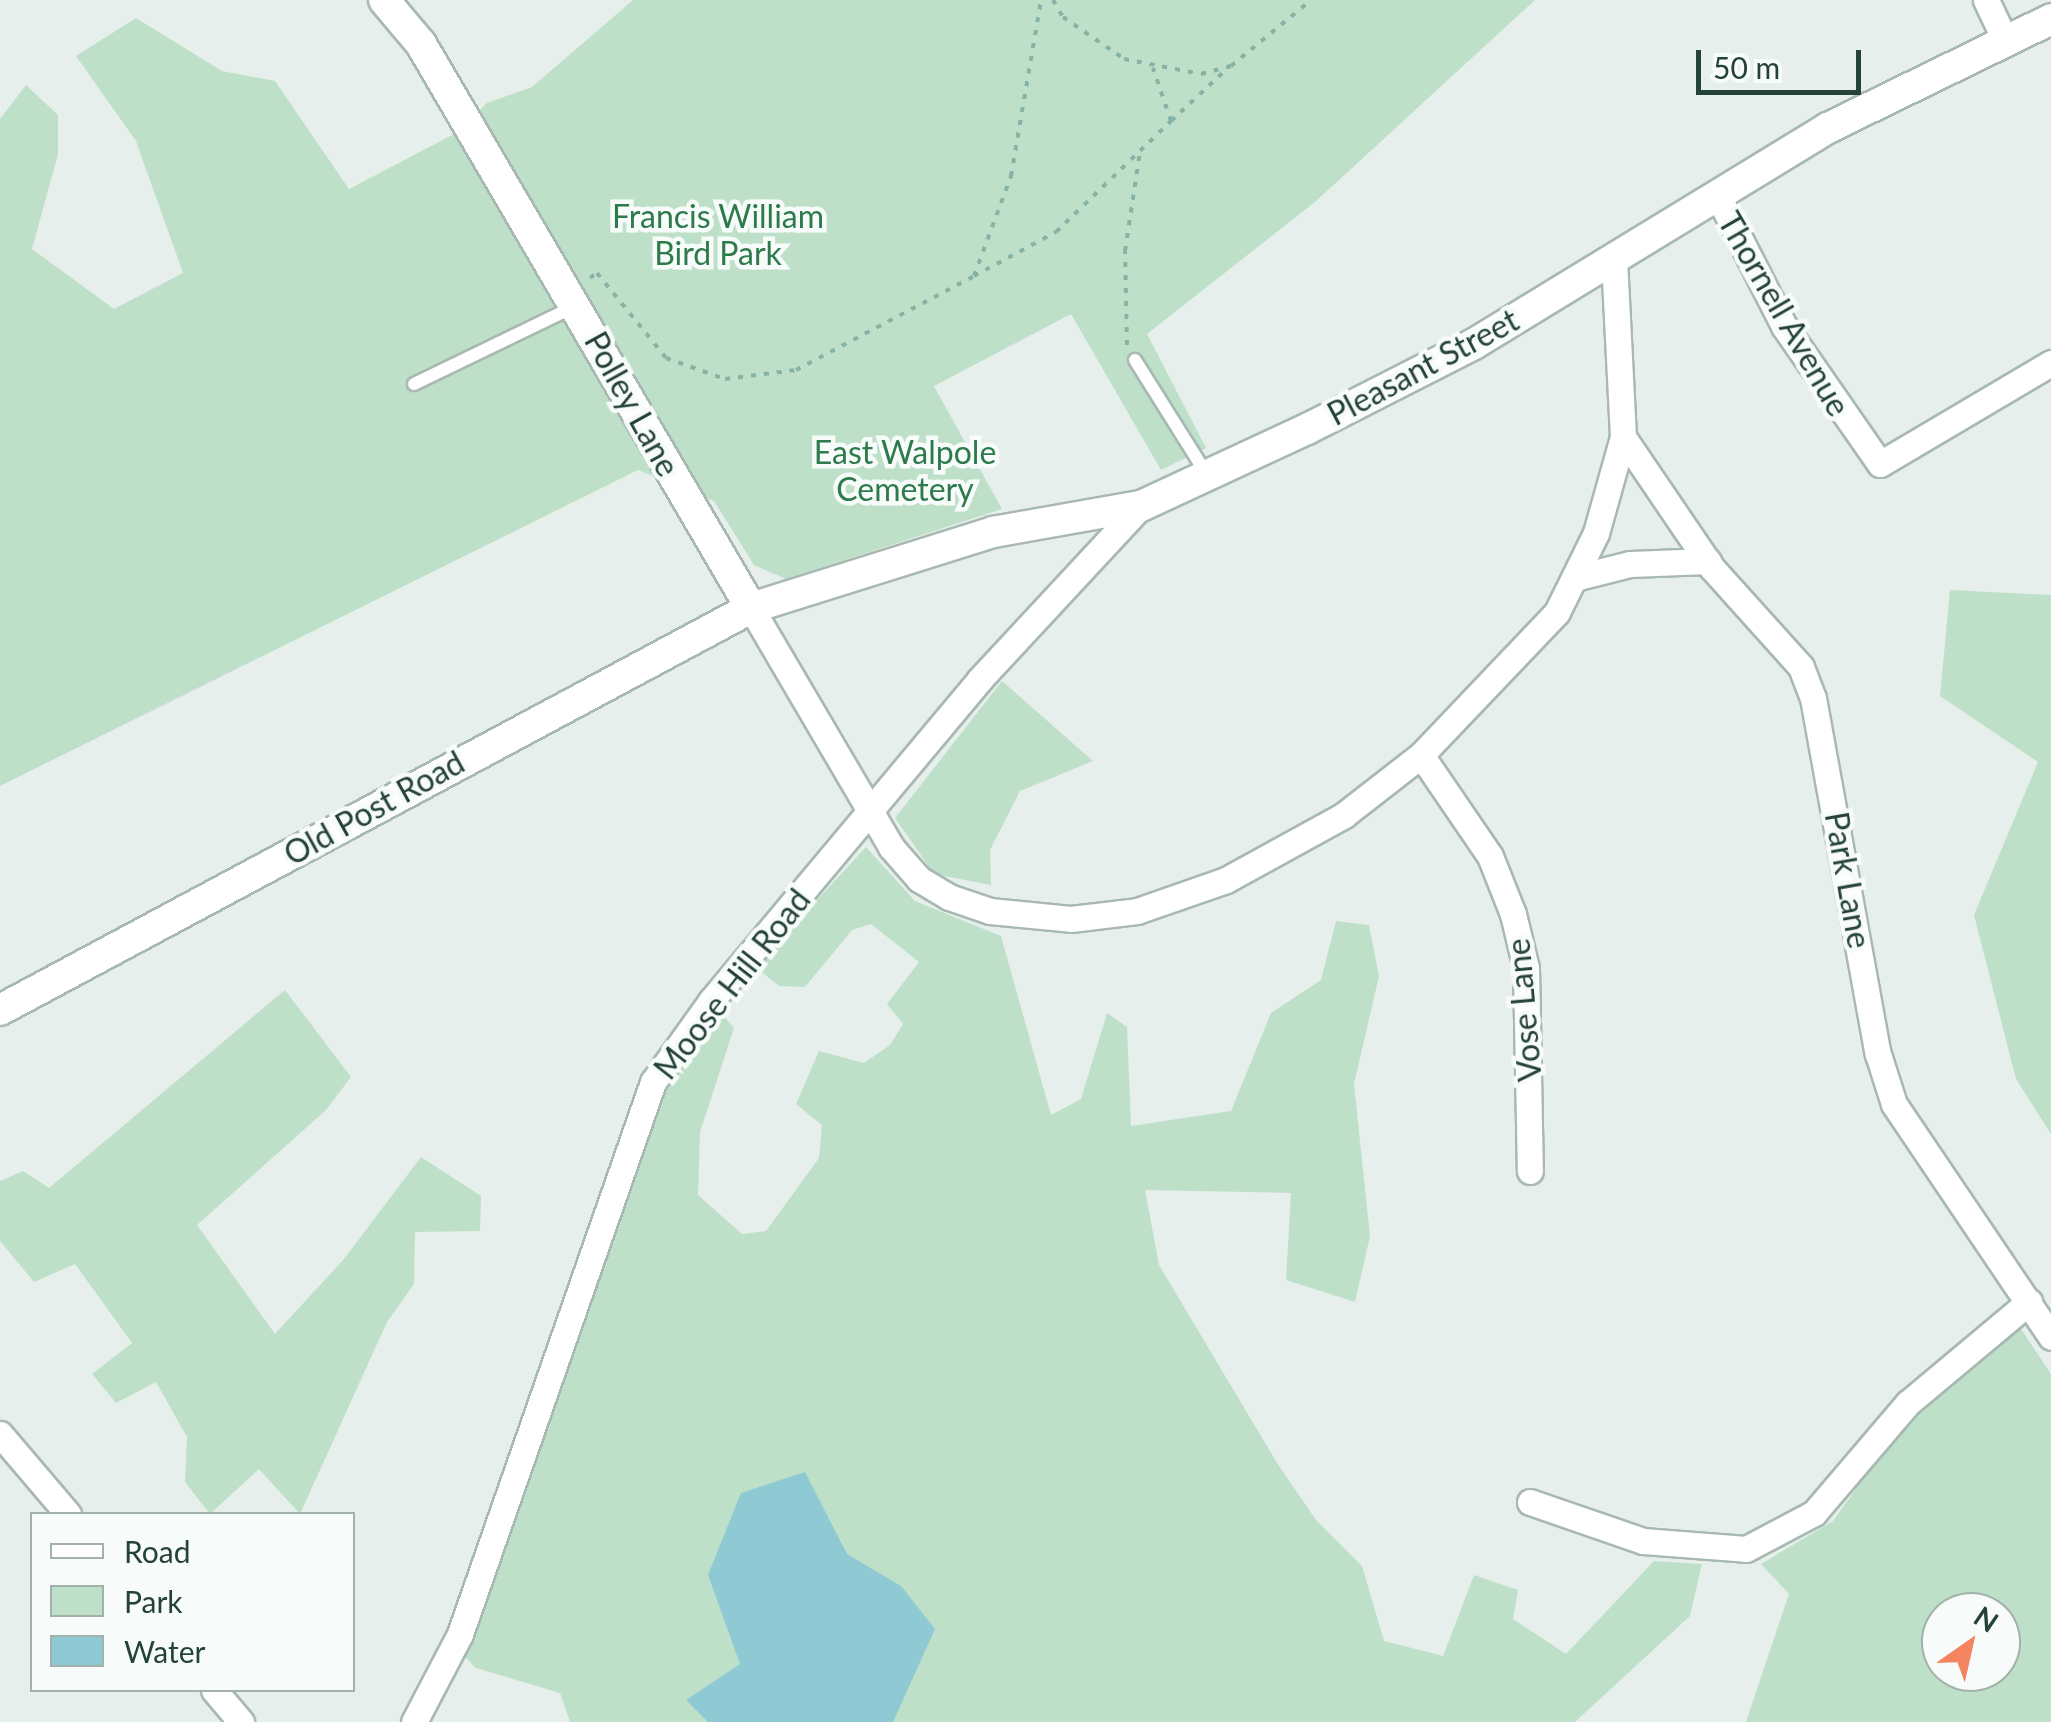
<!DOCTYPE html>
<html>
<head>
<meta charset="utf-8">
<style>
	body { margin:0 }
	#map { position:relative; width:2051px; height:1722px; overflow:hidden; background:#e6efeb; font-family:Lato,sans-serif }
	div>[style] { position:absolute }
	.green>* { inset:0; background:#bfe0c8 }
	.water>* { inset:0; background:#8ec9d4 }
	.path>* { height:4px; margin-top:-2px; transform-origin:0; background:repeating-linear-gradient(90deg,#86b3a5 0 5px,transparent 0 13px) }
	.roads { filter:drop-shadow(2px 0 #a8b8b2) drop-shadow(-2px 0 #a8b8b2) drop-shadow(0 2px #a8b8b2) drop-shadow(0 -2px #a8b8b2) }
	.lane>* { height:12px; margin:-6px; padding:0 6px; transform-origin:6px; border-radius:6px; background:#fff }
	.street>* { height:25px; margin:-12.5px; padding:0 12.5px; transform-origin:12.5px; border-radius:12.5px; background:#fff }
	.secondary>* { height:30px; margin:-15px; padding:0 15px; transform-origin:15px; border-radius:15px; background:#fff }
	span { translate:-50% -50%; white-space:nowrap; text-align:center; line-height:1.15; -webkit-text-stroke:9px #f7fbf9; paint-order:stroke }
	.park-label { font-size:32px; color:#2d7a4b }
	.street-label { font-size:32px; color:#24423a }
	.legend { position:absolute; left:30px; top:1512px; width:325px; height:180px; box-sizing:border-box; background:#f7fbf9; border:2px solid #a3b1ad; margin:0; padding:12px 18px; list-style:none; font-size:30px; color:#24423a }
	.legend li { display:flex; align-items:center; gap:20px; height:50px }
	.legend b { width:50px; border:2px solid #a3b1ad }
	.north { position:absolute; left:1921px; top:1592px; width:100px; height:100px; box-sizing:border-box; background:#f7fbf9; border:2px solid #a3b1ad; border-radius:50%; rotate:34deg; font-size:28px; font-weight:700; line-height:40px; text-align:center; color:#24423a }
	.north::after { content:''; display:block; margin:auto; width:35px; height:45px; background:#f4845f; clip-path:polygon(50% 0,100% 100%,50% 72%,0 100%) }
	.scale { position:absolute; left:1696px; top:50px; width:165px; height:45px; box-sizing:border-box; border:5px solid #24423a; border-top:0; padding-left:12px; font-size:30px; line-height:35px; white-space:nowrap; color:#24423a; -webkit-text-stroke:8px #f7fbf9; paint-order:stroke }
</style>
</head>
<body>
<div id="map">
	<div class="green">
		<i style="clip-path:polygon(633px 0,1535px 0,1315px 202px,1147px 334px,1206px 448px,1161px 470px,1071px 314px,934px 386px,1002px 509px,786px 579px,754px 565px,714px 501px,638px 470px,0 786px,0 119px,26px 85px,58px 115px,58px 154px,32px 249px,114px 309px,183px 273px,136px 141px,76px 56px,136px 18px,222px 71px,275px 81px,349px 189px,456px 133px,487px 103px,532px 87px)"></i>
		<i style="clip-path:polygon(1950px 590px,2051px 595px,2051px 1134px,2016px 1079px,1974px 915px,2038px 762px,1940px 696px)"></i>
		<i style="clip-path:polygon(1002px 681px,1093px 761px,1020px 791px,990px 850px,991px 885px,934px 874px,895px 818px)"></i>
		<i style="clip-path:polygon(866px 847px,915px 901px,1001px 936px,1051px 1115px,1081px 1099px,1107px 1013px,1127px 1027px,1131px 1126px,1231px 1111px,1271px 1013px,1321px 980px,1336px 921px,1369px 925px,1379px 976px,1354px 1084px,1370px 1236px,1355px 1302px,1286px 1280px,1291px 1193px,1145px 1190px,1159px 1265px,1277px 1463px,1316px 1520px,1362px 1566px,1384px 1641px,1443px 1656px,1474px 1575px,1518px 1590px,1513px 1619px,1566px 1654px,1654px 1561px,1702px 1564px,1690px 1616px,1575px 1722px,570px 1722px,560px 1693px,476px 1668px,464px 1656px,664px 1086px,720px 1012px,734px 1028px,700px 1132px,698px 1195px,742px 1234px,766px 1231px,819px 1158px,822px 1125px,796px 1104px,819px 1051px,864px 1063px,890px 1045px,903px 1024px,887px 1004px,919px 962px,871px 924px,852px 930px,805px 987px,779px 986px,755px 967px)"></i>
		<i style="clip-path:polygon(285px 990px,351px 1077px,326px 1110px,197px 1225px,275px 1334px,344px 1259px,421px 1157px,481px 1196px,480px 1231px,415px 1232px,414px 1284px,387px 1322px,300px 1514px,259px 1469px,210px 1514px,185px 1482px,187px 1437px,156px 1382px,116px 1403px,92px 1374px,132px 1343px,75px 1264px,34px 1282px,0 1241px,0 1181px,23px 1171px,49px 1188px)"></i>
		<i style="clip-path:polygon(evenodd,2021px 1329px,2051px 1374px,2051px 1722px,1746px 1722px,1789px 1594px,1761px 1564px,1833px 1521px,1886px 1447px,1952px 1381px,2021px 1329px,1941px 1612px,2001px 1612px,2001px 1672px,1941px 1672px,1941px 1612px)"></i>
	</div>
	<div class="water">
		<i style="clip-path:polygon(805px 1472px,847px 1554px,901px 1586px,935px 1629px,893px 1722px,708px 1722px,686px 1700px,740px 1664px,708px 1575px,741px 1493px)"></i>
	</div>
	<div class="path">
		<i style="left:1053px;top:0;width:20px;rotate:60deg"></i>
		<i style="left:1063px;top:17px;width:74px;rotate:34.5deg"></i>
		<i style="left:1124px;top:59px;width:78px;rotate:11deg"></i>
		<i style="left:1201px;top:74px;width:31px;rotate:-15deg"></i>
		<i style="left:1231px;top:66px;width:104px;rotate:-39.5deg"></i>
		<i style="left:1171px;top:121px;width:81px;rotate:-43deg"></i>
		<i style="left:974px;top:276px;width:93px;rotate:-28.2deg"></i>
		<i style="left:1056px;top:232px;width:160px;rotate:-44deg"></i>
		<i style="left:1171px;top:121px;width:56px;rotate:-108.8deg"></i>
		<i style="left:590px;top:278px;width:9px;rotate:-36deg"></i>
		<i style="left:597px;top:273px;width:109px;rotate:50.9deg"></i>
		<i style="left:666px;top:358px;width:63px;rotate:19.6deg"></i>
		<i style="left:725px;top:379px;width:72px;rotate:-7.2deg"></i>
		<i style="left:796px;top:370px;width:201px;rotate:-27.8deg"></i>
		<i style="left:974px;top:276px;width:107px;rotate:-69.7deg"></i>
		<i style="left:1011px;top:176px;width:179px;rotate:-80.3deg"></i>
		<i style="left:1127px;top:345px;width:94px;rotate:-91.2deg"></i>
		<i style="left:1125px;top:251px;width:100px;rotate:-81.4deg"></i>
	</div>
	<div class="roads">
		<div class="lane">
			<i style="left:1135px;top:360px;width:133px;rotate:57.9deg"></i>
			<i style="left:414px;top:384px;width:179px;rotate:-25.8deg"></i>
		</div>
		<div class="street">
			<i style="left:1986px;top:0;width:42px;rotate:64.7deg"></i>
			<i style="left:1717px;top:194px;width:148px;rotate:63.1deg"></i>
			<i style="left:1784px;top:326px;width:168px;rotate:55.2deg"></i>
			<i style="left:1880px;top:464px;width:199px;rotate:-30.6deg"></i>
			<i style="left:1623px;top:437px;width:158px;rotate:55.8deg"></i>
			<i style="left:1712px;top:568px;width:133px;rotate:48deg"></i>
			<i style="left:1801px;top:667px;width:33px;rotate:69deg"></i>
			<i style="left:1813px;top:698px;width:362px;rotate:79.7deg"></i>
			<i style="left:1878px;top:1054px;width:52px;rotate:72.3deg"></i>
			<i style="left:1894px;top:1104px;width:281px;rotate:56deg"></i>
			<i style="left:1578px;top:577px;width:54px;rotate:-14deg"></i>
			<i style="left:1630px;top:564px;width:78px;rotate:-2.2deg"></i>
			<i style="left:751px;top:608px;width:277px;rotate:59.6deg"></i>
			<i style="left:891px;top:847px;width:43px;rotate:48.8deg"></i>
			<i style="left:919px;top:879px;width:35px;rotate:31deg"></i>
			<i style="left:949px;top:897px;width:43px;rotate:18.9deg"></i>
			<i style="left:990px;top:911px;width:81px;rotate:5.6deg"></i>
			<i style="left:1071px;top:919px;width:66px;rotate:-6.9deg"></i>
			<i style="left:1137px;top:911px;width:94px;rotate:-19.2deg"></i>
			<i style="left:1226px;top:880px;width:135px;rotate:-28.8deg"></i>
			<i style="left:1344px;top:815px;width:98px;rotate:-37.9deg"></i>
			<i style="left:1421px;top:755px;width:197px;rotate:-46.4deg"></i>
			<i style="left:1557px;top:612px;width:88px;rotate:-63.7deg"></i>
			<i style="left:1596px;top:533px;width:100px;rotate:-74.3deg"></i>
			<i style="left:1623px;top:437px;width:179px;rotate:-92.9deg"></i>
			<i style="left:1421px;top:755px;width:122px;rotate:55.7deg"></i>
			<i style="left:1490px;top:856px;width:62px;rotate:68.4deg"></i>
			<i style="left:1513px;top:914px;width:56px;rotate:76.5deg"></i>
			<i style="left:1526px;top:968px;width:203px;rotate:88.9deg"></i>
			<i style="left:0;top:1434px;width:105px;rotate:49.6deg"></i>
			<i style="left:1530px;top:1502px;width:120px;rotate:19deg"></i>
			<i style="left:1643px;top:1541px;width:103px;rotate:4.4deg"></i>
			<i style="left:1746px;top:1549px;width:77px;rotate:-27.9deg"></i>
			<i style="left:1814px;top:1513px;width:145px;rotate:-49.5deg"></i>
			<i style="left:1908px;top:1403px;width:158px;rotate:-39.9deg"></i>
			<i style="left:214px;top:1690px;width:42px;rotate:49.8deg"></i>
			<i style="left:414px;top:1722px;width:99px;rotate:-62.4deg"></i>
			<i style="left:460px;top:1634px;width:585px;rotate:-70.73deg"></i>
			<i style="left:653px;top:1082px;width:100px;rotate:-54.4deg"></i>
			<i style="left:711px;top:1001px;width:420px;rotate:-50.1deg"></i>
			<i style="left:980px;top:679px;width:236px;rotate:-47.1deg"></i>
		</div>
		<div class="secondary">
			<i style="left:384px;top:0;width:57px;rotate:49.9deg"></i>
			<i style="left:421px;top:44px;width:653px;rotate:59.67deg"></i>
			<i style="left:0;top:1010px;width:852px;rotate:-28.16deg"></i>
			<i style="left:751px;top:608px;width:254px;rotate:-17.4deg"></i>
			<i style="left:993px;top:532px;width:150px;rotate:-10deg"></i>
			<i style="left:1141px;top:506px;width:183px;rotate:-24.9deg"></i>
			<i style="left:1307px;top:429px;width:187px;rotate:-27deg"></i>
			<i style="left:1474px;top:344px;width:415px;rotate:-31.4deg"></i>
			<i style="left:1828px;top:128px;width:248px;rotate:-26deg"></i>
		</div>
	</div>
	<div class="park-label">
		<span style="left:718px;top:235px">Francis William<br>Bird Park</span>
		<span style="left:905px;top:471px">East Walpole<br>Cemetery</span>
	</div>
	<div class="street-label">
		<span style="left:1784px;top:314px;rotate:60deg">Thornell Avenue</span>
		<span style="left:1423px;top:367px;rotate:-28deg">Pleasant Street</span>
		<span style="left:632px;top:404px;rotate:61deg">Polley Lane</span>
		<span style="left:374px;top:808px;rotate:-29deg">Old Post Road</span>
		<span style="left:1848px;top:880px;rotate:80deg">Park Lane</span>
		<span style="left:732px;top:984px;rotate:-52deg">Moose Hill Road</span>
		<span style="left:1524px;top:1010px;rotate:-95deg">Vose Lane</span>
	</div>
	<ul class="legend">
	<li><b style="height:12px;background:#fff"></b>Road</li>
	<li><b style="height:28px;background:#bfe0c8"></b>Park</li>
	<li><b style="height:28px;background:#8ec9d4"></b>Water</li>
	</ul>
	<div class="north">N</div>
	<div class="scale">50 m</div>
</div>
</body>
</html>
